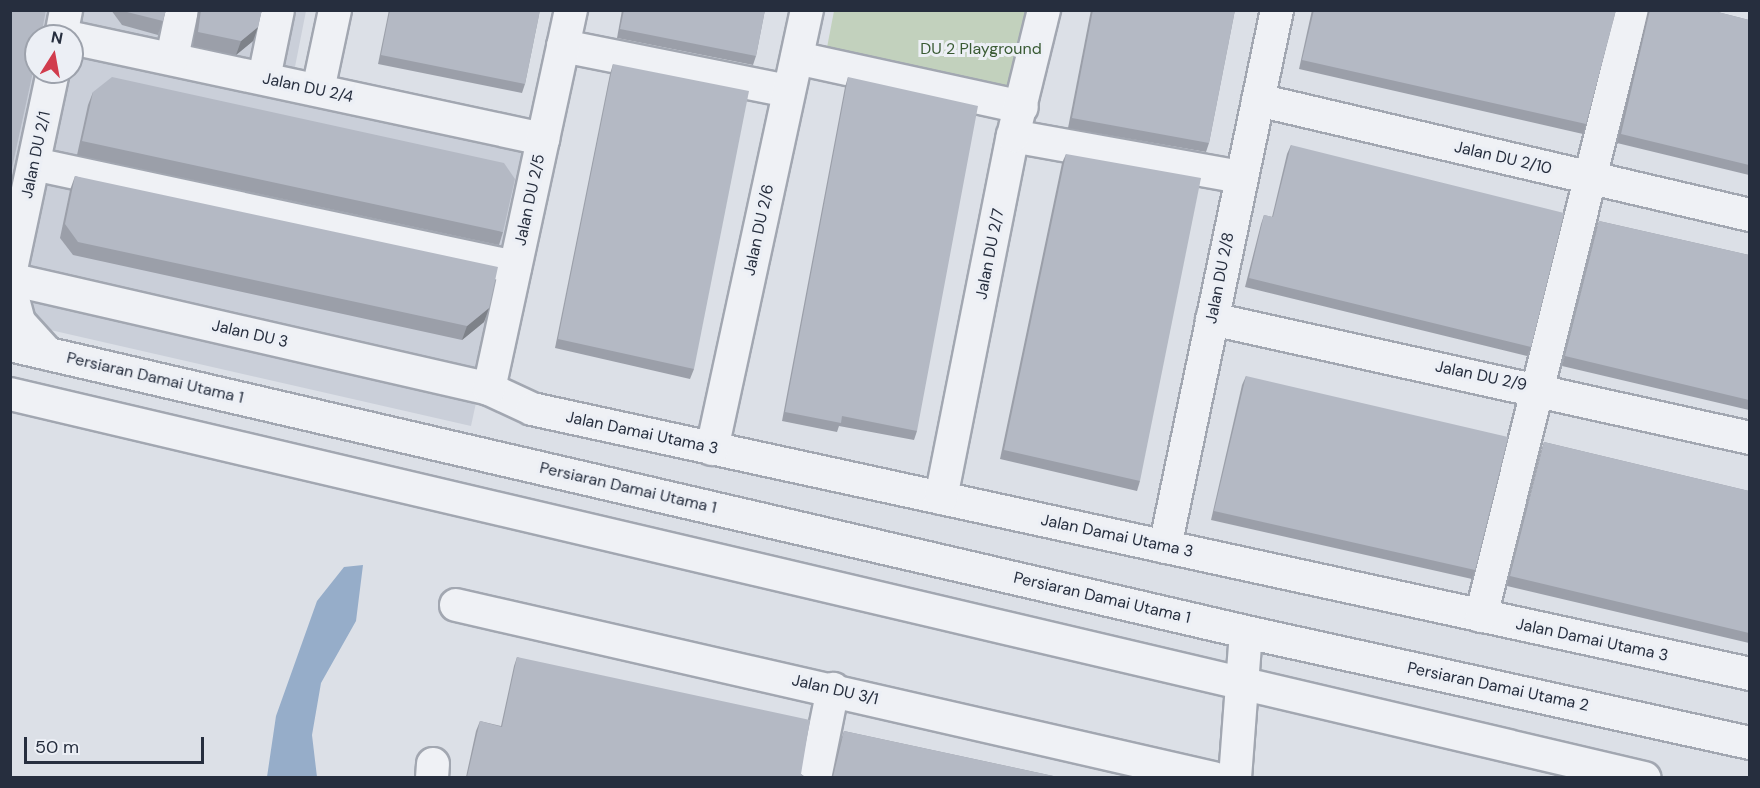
<!DOCTYPE html>
<html>
<head>
<meta charset="utf-8">
<style>
	body { margin:0 }
	#map { position:relative; width:1760px; height:788px; overflow:hidden; background:#dce0e7; font-family:"DM Sans",sans-serif }
	div>[style] { position:absolute }
	.built>* { inset:0; background:#cacfd9 }
	.green>* { inset:0; background:#c2d1bd }
	.water>* { inset:0; background:#96adc9 }
	.roads { filter:drop-shadow(2px 0 #a2a7b1) drop-shadow(-2px 0 #a2a7b1) drop-shadow(0 2px #a2a7b1) drop-shadow(0 -2px #a2a7b1) }
	.minor>* { height:32px; margin:-16px; padding:0 16px; transform-origin:16px; border-radius:16px; background:#eff1f5 }
	.wall>* { inset:0; background:#9b9fa9 }
	.shaded-wall>* { inset:0; background:#7e8289 }
	.building>* { inset:0; background:#b4b9c4 }
	span { translate:-50% -50%; white-space:nowrap; text-align:center; line-height:1.15; -webkit-text-stroke:6px #eceff5; paint-order:stroke }
	.park-label { font-size:16px; color:#395a33 }
	.street-label { font-size:16px; color:#262e3e }
	.frame { position:absolute; inset:0; border:12px solid #262e3e; pointer-events:none }
	.north { position:absolute; left:24px; top:24px; width:60px; height:60px; box-sizing:border-box; background:#eceff5; border:2px solid #9da2ac; border-radius:50%; rotate:11deg; font-size:16px; font-weight:700; line-height:24px; text-align:center; color:#262e3e }
	.north::after { content:''; display:block; margin:auto; width:21px; height:27px; background:#d13c4d; clip-path:polygon(50% 0,100% 100%,50% 72%,0 100%) }
	.scale { position:absolute; left:24px; top:737px; width:180px; height:27px; box-sizing:border-box; border:3px solid #262e3e; border-top:0; padding-left:8px; font-size:18px; line-height:21px; white-space:nowrap; color:#262e3e; -webkit-text-stroke:4px #eceff5; paint-order:stroke }
</style>
</head>
<body>
<div id="map">
	<div class="built">
		<i style="clip-path:polygon(evenodd,11px 11px,306px 11px,294px 72px,536px 125px,471px 426px,11px 321px,11px 11px,36px 36px,72px 36px,72px 72px,36px 72px,36px 36px)"></i>
	</div>
	<div class="green">
		<i style="clip-path:polygon(834px 11px,1029px 11px,1012px 94px,825px 58px)"></i>
	</div>
	<div class="water">
		<i style="clip-path:polygon(363px 565px,356px 621px,321px 683px,312px 735px,317px 777px,267px 777px,276px 716px,317px 601px,344px 567px)"></i>
	</div>
	<div class="roads">
		<div class="minor">
			<i style="left:61px;top:36px;width:26px;rotate:-79deg"></i>
			<i style="left:72px;top:38px;width:482px;rotate:12.1deg"></i>
			<i style="left:563px;top:46px;width:230px;rotate:11.3deg"></i>
			<i style="left:172px;top:58px;width:49px;rotate:-78.2deg"></i>
			<i style="left:797px;top:58px;width:230px;rotate:12.3deg"></i>
			<i style="left:264px;top:78px;width:69px;rotate:-78.4deg"></i>
			<i style="left:318px;top:90px;width:82px;rotate:-78deg"></i>
			<i style="left:1258px;top:100px;width:505px;rotate:13.16deg"></i>
			<i style="left:1013px;top:136px;width:232px;rotate:10.2deg"></i>
			<i style="left:34px;top:164px;width:492px;rotate:12.1deg"></i>
			<i style="left:10px;top:274px;width:207px;rotate:-78deg"></i>
			<i style="left:10px;top:279px;width:491px;rotate:12.9deg"></i>
			<i style="left:489px;top:389px;width:47px;rotate:24.9deg"></i>
			<i style="left:532px;top:409px;width:1246px;rotate:12.27deg"></i>
			<i style="left:10px;top:288px;width:35px;rotate:75deg"></i>
			<i style="left:19px;top:322px;width:43px;rotate:47.8deg"></i>
			<i style="left:1212px;top:319px;width:551px;rotate:12.47deg"></i>
			<i style="left:10px;top:345px;width:1269px;rotate:13.07deg"></i>
			<i style="left:1246px;top:632px;width:516px;rotate:12.42deg"></i>
			<i style="left:489px;top:389px;width:388px;rotate:-77.8deg"></i>
			<i style="left:10px;top:394px;width:1679px;rotate:13.22deg"></i>
			<i style="left:712px;top:449px;width:449px;rotate:-77.8deg"></i>
			<i style="left:941px;top:498px;width:369px;rotate:-78.8deg"></i>
			<i style="left:1013px;top:136px;width:130px;rotate:-76.2deg"></i>
			<i style="left:1165px;top:547px;width:549px;rotate:-78.22deg"></i>
			<i style="left:456px;top:605px;width:777px;rotate:12.87deg"></i>
			<i style="left:1481px;top:616px;width:625px;rotate:-76.01deg"></i>
			<i style="left:432px;top:778px;width:14px;rotate:-86deg"></i>
			<i style="left:815px;top:778px;width:91px;rotate:-78.6deg"></i>
			<i style="left:1235px;top:778px;width:146px;rotate:-85.7deg"></i>
		</div>
	</div>
	<div class="wall">
		<i style="clip-path:polygon(111px 10px,166px 10px,158px 35px,122px 25px)"></i>
		<i style="clip-path:polygon(198px 10px,262px 10px,253px 41px,236px 55px,193px 46px)"></i>
		<i style="clip-path:polygon(389px 10px,540px 10px,525px 84px,522px 93px,378px 64px)"></i>
		<i style="clip-path:polygon(622px 10px,765px 10px,756px 56px,753px 65px,617px 38px)"></i>
		<i style="clip-path:polygon(1091px 10px,1235px 10px,1209px 143px,1206px 152px,1068px 128px)"></i>
		<i style="clip-path:polygon(1312px 10px,1616px 10px,1586px 124px,1583px 134px,1299px 69px)"></i>
		<i style="clip-path:polygon(1648px 10px,1710px 10px,1749px 20px,1749px 175px,1617px 143px)"></i>
		<i style="clip-path:polygon(613px 64px,694px 369px,690px 379px,555px 348px,610px 74px)"></i>
		<i style="clip-path:polygon(848px 77px,917px 431px,914px 440px,839px 426px,837px 432px,782px 421px,845px 87px)"></i>
		<i style="clip-path:polygon(93px 92px,503px 232px,499px 245px,77px 155px,88px 105px)"></i>
		<i style="clip-path:polygon(1291px 145px,1531px 347px,1527px 356px,1245px 287px,1261px 224px,1264px 215px,1272px 217px,1287px 154px)"></i>
		<i style="clip-path:polygon(1066px 154px,1140px 481px,1137px 491px,1000px 459px,1062px 163px)"></i>
		<i style="clip-path:polygon(75px 176px,489px 308px,484px 322px,462px 340px,73px 255px,60px 238px,70px 190px)"></i>
		<i style="clip-path:polygon(1599px 221px,1749px 255px,1749px 410px,1562px 366px,1596px 230px)"></i>
		<i style="clip-path:polygon(1246px 376px,1475px 570px,1472px 579px,1211px 520px,1242px 385px)"></i>
		<i style="clip-path:polygon(1544px 442px,1749px 491px,1749px 643px,1507px 586px,1541px 451px)"></i>
		<i style="clip-path:polygon(517px 657px,801px 774px,805px 777px,466px 777px,476px 731px,480px 721px,501px 726px,514px 666px)"></i>
		<i style="clip-path:polygon(844px 731px,1058px 777px,832px 777px,841px 740px)"></i>
	</div>
	<div class="shaded-wall">
		<i style="clip-path:polygon(258px 27px,253px 41px,236px 55px,241px 41px)"></i>
		<i style="clip-path:polygon(489px 308px,484px 322px,462px 340px,467px 326px)"></i>
	</div>
	<div class="building">
		<i style="clip-path:polygon(10px 10px,46px 10px,41px 36px,36px 36px,36px 58px,10px 177px)"></i>
		<i style="clip-path:polygon(126px 10px,166px 10px,163px 21px,127px 12px)"></i>
		<i style="clip-path:polygon(201px 10px,262px 10px,258px 27px,241px 41px,198px 32px)"></i>
		<i style="clip-path:polygon(390px 10px,540px 10px,525px 84px,381px 55px)"></i>
		<i style="clip-path:polygon(624px 10px,765px 10px,756px 56px,620px 29px)"></i>
		<i style="clip-path:polygon(1093px 10px,1235px 10px,1209px 143px,1072px 118px)"></i>
		<i style="clip-path:polygon(1314px 10px,1616px 10px,1586px 124px,1302px 60px)"></i>
		<i style="clip-path:polygon(1650px 10px,1710px 10px,1749px 20px,1749px 165px,1621px 134px)"></i>
		<i style="clip-path:polygon(613px 64px,749px 91px,694px 369px,558px 339px)"></i>
		<i style="clip-path:polygon(112px 77px,504px 163px,515px 179px,503px 232px,82px 141px,93px 92px)"></i>
		<i style="clip-path:polygon(848px 77px,978px 106px,917px 431px,842px 416px,841px 423px,785px 412px)"></i>
		<i style="clip-path:polygon(1291px 145px,1564px 213px,1531px 347px,1249px 278px,1264px 215px,1273px 217px)"></i>
		<i style="clip-path:polygon(1066px 154px,1201px 178px,1140px 481px,1004px 450px)"></i>
		<i style="clip-path:polygon(75px 176px,498px 267px,489px 308px,467px 326px,78px 242px,65px 224px)"></i>
		<i style="clip-path:polygon(1599px 221px,1749px 255px,1749px 400px,1565px 356px)"></i>
		<i style="clip-path:polygon(1246px 376px,1508px 437px,1475px 570px,1214px 511px)"></i>
		<i style="clip-path:polygon(1544px 442px,1749px 491px,1749px 633px,1510px 576px)"></i>
		<i style="clip-path:polygon(517px 657px,810px 720px,801px 774px,805px 777px,467px 777px,480px 721px,502px 727px)"></i>
		<i style="clip-path:polygon(844px 731px,1058px 777px,833px 777px)"></i>
	</div>
	<div class="park-label">
		<span style="left:981px;top:49px">DU 2 Playground</span>
	</div>
	<div class="street-label">
		<span style="left:308px;top:88px;rotate:12deg">Jalan DU 2/4</span>
		<span style="left:36px;top:155px;rotate:-78deg">Jalan DU 2/1</span>
		<span style="left:1503px;top:158px;rotate:13deg">Jalan DU 2/10</span>
		<span style="left:530px;top:200px;rotate:-78deg">Jalan DU 2/5</span>
		<span style="left:759px;top:230px;rotate:-78deg">Jalan DU 2/6</span>
		<span style="left:990px;top:254px;rotate:-79deg">Jalan DU 2/7</span>
		<span style="left:1220px;top:278px;rotate:-79deg">Jalan DU 2/8</span>
		<span style="left:250px;top:334px;rotate:13deg">Jalan DU 3</span>
		<span style="left:1481px;top:376px;rotate:12deg">Jalan DU 2/9</span>
		<span style="left:155px;top:378px;rotate:13deg">Persiaran Damai Utama 1</span>
		<span style="left:642px;top:433px;rotate:12deg">Jalan Damai Utama 3</span>
		<span style="left:628px;top:488px;rotate:13deg">Persiaran Damai Utama 1</span>
		<span style="left:1117px;top:536px;rotate:12deg">Jalan Damai Utama 3</span>
		<span style="left:1102px;top:598px;rotate:13deg">Persiaran Damai Utama 1</span>
		<span style="left:1592px;top:640px;rotate:12deg">Jalan Damai Utama 3</span>
		<span style="left:1498px;top:687px;rotate:12deg">Persiaran Damai Utama 2</span>
		<span style="left:835px;top:690px;rotate:13deg">Jalan DU 3/1</span>
	</div>
	<div class="frame"></div>
	<div class="north">N</div>
	<div class="scale">50 m</div>
</div>
</body>
</html>
